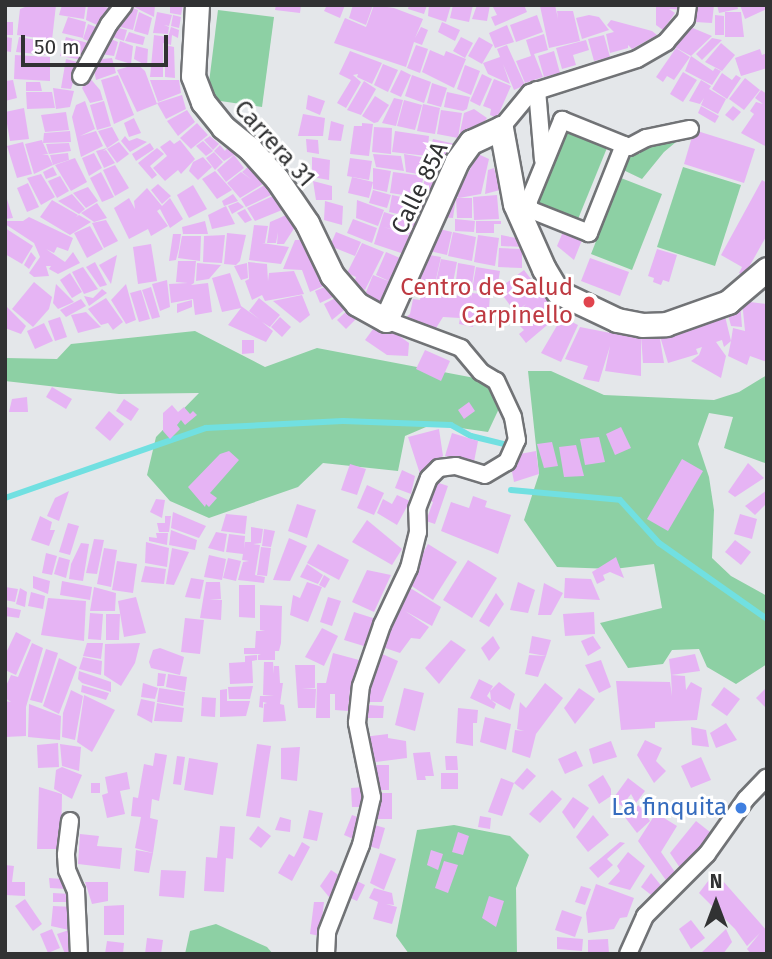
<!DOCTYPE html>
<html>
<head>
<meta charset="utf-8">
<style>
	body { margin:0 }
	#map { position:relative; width:772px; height:959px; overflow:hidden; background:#e4e7ea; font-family:"Fira Sans",sans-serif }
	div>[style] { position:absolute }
	.green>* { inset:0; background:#8dd0a4 }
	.stream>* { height:6px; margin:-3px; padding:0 3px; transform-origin:3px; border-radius:3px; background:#71e0e1 }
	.building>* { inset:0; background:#e6b4f4 }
	.roads { filter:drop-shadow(2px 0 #717376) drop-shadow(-2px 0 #717376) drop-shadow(0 2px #717376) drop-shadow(0 -2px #717376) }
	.street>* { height:16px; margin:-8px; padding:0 8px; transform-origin:8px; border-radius:8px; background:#fff }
	.secondary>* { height:23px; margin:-11.5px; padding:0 11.5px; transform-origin:11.5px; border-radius:11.5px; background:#fff }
	.dots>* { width:19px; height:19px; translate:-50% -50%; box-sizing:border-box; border:4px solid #fff; border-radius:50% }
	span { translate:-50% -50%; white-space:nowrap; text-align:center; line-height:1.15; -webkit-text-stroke:6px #fff; paint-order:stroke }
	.street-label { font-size:24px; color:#313233 }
	.health-label { font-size:24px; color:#be3a42 }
	.right { translate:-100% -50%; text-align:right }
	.shop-label { font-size:24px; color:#366cbe }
	.frame { position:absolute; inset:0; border:7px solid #313233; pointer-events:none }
	.north { position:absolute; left:681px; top:868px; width:70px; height:70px; -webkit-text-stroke:5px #fff; paint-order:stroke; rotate:0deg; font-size:19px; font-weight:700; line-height:28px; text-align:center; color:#313233 }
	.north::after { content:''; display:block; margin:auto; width:24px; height:32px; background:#313233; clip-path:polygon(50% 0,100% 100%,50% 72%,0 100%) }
	.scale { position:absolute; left:21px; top:35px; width:147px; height:32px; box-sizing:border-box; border:4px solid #313233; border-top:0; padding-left:9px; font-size:21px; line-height:24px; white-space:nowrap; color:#313233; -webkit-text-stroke:5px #fff; paint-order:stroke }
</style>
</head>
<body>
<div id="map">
	<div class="green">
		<i style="clip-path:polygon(218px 10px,274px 17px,262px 107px,207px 99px)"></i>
		<i style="clip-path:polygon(564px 125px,609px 143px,576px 224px,530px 206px)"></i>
		<i style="clip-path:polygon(688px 132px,664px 152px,642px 179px,617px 167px,624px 151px,640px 154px,639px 149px)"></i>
		<i style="clip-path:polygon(683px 167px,741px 185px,715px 266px,657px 247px)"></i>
		<i style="clip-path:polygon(621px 178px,662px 194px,632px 270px,591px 254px)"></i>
		<i style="clip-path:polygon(195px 331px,265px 367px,317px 348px,480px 379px,503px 400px,488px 432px,433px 424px,405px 436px,398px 471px,323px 463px,298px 487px,209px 518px,170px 501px,147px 475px,156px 437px,199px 393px,119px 394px,5px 381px,5px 358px,57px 359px,71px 344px)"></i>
		<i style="clip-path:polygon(528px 371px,551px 371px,604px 395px,714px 400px,739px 392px,767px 375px,765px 463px,724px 448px,733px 417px,709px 413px,698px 444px,709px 477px,714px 510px,712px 558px,731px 576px,767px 596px,767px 664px,736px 684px,707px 667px,699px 649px,672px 650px,663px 664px,628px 668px,600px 623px,662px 608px,654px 564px,614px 569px,557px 567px,524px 520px,539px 474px)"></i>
		<i style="clip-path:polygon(454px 825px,510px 836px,529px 855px,516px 888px,517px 954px,409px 954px,396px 936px,417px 830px)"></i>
		<i style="clip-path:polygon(216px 924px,267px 947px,273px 954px,185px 954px,190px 931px)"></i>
	</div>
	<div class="stream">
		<i style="left:511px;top:490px;width:109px;rotate:5.2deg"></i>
		<i style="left:620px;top:500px;width:58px;rotate:47.8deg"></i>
		<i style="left:659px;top:543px;width:132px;rotate:35.1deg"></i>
		<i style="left:5px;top:498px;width:213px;rotate:-19.2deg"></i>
		<i style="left:206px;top:428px;width:137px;rotate:-2.9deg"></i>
		<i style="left:343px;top:421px;width:108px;rotate:2.1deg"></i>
		<i style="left:451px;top:425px;width:23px;rotate:29deg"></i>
		<i style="left:471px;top:436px;width:42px;rotate:13.7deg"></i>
	</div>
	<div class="building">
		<i style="clip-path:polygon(30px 5px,56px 5px,52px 40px,17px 35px,20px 9px)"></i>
		<i style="clip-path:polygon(62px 5px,86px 5px,84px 19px,59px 15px)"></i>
		<i style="clip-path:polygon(88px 5px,111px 8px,104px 28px,86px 20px)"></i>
		<i style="clip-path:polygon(126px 5px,138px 10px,133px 30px,116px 26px)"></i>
		<i style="clip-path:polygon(130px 5px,155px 5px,154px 17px)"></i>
		<i style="clip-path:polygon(170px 5px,183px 5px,181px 15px,170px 13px)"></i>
		<i style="clip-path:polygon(276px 5px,301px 5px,300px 13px,275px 10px)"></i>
		<i style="clip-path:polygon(327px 5px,345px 5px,340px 18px,324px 11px)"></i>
		<i style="clip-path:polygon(353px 5px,373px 5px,366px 25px,349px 18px)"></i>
		<i style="clip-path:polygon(374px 5px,394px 8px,423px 19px,415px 38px,421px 27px,428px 30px,422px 45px,414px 42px,406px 67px,334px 43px,345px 18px,366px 27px)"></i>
		<i style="clip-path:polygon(409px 5px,427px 5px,424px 14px,408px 9px)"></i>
		<i style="clip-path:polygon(429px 5px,451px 5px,446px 22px,428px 16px)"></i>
		<i style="clip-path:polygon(453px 5px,473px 5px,469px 22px,450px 18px)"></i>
		<i style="clip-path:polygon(477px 5px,490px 5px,487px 21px,472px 19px)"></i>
		<i style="clip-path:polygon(492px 5px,524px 5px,527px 12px,495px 26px,491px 17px,497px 15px)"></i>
		<i style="clip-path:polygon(555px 5px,558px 19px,557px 11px,573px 11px,580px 41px,549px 48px,540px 6px)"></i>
		<i style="clip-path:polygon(656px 5px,684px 5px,684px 10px,669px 9px,675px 13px,663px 30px,656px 25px)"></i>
		<i style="clip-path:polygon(697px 5px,714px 5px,712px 23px,695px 22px)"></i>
		<i style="clip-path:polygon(717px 5px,737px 5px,738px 9px,719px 13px)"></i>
		<i style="clip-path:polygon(740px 5px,767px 5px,767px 9px,745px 19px)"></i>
		<i style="clip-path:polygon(139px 12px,152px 18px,148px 35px,134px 31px)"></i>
		<i style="clip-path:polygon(157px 12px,172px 15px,169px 26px,164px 25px,169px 27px,168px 34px,153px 33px)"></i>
		<i style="clip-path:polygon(725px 12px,741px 12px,744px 37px,725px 37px)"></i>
		<i style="clip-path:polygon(173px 15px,181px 17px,179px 28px,171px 26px)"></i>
		<i style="clip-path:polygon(537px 15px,543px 32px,516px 42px,510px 25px)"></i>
		<i style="clip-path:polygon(589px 15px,599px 17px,609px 30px,582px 39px,576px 18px)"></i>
		<i style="clip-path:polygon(715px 15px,724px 16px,724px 35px,715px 35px)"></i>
		<i style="clip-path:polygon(68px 17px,86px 22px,83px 38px,62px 33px)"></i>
		<i style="clip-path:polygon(611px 20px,652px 31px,657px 35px,632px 49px,628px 45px,628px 48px,610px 53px,606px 34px,614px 32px,607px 25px)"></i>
		<i style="clip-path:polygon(5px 22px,13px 22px,13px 35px,5px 35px)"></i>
		<i style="clip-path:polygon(442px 22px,460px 30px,455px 41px,438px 32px)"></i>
		<i style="clip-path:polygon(88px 24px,101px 29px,93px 43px,83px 39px)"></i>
		<i style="clip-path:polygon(507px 25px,514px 42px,495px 48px,489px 33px)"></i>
		<i style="clip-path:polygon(688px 26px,712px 36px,691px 56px,671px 45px)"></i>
		<i style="clip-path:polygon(115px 27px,127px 30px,124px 41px,110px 36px)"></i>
		<i style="clip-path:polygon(171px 27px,179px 30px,178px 38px,172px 35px,171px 45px,163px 43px,163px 77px,150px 77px,154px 35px,168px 37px)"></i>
		<i style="clip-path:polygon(129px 32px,145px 37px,143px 45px,125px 41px)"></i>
		<i style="clip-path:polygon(544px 34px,548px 50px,534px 54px,543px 77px,525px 83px,516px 61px,531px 56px,526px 40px)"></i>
		<i style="clip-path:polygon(604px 35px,610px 57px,594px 61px,588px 39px)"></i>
		<i style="clip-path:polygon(5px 37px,12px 38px,11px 52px,5px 51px)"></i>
		<i style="clip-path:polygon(19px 37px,48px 42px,47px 55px,16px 52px)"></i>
		<i style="clip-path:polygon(66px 37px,88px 43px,83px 60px,60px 56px)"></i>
		<i style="clip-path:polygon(106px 37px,118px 42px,114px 56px,101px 54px)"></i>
		<i style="clip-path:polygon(461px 37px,473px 43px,465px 58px,453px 51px)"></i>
		<i style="clip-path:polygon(479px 37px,493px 45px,482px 64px,468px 56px)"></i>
		<i style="clip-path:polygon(712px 38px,722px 40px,702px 60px,696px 54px)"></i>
		<i style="clip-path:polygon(586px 40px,589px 50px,573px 55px,576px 65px,562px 69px,556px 48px)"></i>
		<i style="clip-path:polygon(120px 41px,133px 46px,131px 64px,115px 59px)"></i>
		<i style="clip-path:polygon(721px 43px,735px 55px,722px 71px,705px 62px)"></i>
		<i style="clip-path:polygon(165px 45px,174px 47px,175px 78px,165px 77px)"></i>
		<i style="clip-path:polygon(416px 45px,428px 49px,420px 73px,407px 68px)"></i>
		<i style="clip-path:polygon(507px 45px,525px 85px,514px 90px,503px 64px,510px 84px,488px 74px,483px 63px,500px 57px,497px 49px)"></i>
		<i style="clip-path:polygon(136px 46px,148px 49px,147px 66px,134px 59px)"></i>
		<i style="clip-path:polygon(676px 48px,690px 57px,674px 80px,667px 76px,663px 82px,656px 77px)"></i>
		<i style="clip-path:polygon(760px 49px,762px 55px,767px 53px,767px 68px,741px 76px,735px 58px)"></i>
		<i style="clip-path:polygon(430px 50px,444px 56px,446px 51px,466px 59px,454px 88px,422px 72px)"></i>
		<i style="clip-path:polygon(350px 51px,382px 63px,372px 84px,357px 77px,358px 74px,353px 75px,361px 82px,346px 108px,337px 103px,351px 80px,339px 74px)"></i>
		<i style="clip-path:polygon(554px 51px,560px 73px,544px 77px,538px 56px)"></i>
		<i style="clip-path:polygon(15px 55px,50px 57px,50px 81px,14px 79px)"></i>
		<i style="clip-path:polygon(691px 56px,713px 71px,715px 68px,721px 71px,712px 85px,685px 71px)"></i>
		<i style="clip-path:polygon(112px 58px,116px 73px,96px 80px,92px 60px)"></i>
		<i style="clip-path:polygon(66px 59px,81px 63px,77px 79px,74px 79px,71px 89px,61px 88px)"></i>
		<i style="clip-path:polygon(137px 64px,145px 71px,157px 104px,137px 112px,117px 70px)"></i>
		<i style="clip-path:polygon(383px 64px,398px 70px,388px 92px,374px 85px)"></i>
		<i style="clip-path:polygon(465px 65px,480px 71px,471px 95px,457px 89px)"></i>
		<i style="clip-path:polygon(401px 70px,411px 75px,401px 97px,390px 92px)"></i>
		<i style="clip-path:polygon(683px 72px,697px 80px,683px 102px,670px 94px)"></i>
		<i style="clip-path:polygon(722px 73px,732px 80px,736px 75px,741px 78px,727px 99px,712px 89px)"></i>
		<i style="clip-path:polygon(482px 74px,492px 79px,480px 106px,470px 101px)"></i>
		<i style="clip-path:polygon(118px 75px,134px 115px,114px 124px,101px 80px)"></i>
		<i style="clip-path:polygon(412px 75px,431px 82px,424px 103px,405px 96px)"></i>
		<i style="clip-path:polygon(89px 77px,100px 90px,103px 100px,90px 103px,82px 88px)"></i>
		<i style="clip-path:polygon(745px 78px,760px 90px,744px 110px,729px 99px)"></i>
		<i style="clip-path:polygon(494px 79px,511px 86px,497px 118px,490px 115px,491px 109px,483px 106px)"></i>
		<i style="clip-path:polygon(13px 80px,17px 98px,5px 101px,5px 81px)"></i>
		<i style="clip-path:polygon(150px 80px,179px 80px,181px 93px,158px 102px)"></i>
		<i style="clip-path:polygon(701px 80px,711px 86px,709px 89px,726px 99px,718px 114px,701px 105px,704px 98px,700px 104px,689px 101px)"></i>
		<i style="clip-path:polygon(364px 81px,376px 89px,361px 115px,347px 110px)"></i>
		<i style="clip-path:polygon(26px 82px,40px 82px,42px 91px,26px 91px)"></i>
		<i style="clip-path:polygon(432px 83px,447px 88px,441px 107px,427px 103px)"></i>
		<i style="clip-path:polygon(53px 88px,74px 91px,70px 107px,56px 109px)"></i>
		<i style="clip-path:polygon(761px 90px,767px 94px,767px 147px,741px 133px,754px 114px,750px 111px,756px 102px,763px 104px,755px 98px)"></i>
		<i style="clip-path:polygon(26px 92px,52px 92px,55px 108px,27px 109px)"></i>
		<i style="clip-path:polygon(447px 92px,470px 97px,467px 109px,463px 111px,444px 107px)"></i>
		<i style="clip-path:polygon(182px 95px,186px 109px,166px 119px,157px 103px)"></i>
		<i style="clip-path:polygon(308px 95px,325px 101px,320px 115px,306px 109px)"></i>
		<i style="clip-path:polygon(375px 96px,389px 105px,378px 122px,374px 123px,362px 116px)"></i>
		<i style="clip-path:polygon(394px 98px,403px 100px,396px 126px,382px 123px)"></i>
		<i style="clip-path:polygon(404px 100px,422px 105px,415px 130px,397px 126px)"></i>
		<i style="clip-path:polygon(85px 101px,95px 129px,80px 136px,96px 131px,103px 146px,81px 157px,72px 117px,76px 105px)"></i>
		<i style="clip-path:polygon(104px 101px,111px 126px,97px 130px,90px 105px)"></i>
		<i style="clip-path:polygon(423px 104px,440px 108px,435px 134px,417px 131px)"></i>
		<i style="clip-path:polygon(701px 106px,719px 116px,715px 123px,698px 113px)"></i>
		<i style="clip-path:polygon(733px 106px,741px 112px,733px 121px,725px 115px)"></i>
		<i style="clip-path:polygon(24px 108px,29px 139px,10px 141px,5px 112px)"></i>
		<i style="clip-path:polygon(474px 109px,487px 118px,471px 139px,459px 137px,464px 113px)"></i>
		<i style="clip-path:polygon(187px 110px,195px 122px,178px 136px,167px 121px)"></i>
		<i style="clip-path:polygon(441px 110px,462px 113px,458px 138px,437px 134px)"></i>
		<i style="clip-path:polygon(66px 112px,69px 130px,45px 132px,41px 115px)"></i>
		<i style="clip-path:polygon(303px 114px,325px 118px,323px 136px,298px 136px)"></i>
		<i style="clip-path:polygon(134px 118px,141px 133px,129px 137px,124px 123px)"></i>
		<i style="clip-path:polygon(331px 121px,344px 125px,341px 141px,328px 140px)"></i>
		<i style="clip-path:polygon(197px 123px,208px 135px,191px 149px,180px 138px)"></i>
		<i style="clip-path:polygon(362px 123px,373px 124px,369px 156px,350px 154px,354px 126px,362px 126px)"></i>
		<i style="clip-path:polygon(112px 127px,119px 140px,103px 151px,106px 150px,115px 163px,104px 168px,96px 151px,107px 148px,98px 131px)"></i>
		<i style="clip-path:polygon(374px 127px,392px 128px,391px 154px,372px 152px)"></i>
		<i style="clip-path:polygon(694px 130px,755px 149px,744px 183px,684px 164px)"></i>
		<i style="clip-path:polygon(70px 131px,71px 142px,43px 143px,48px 154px,42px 155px,48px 155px,53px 165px,34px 174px,25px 144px,42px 140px,43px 143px,44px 133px)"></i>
		<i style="clip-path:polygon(395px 131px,429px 136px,427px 156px,392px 152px)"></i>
		<i style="clip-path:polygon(125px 136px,129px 141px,137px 138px,147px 142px,130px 152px,121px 141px)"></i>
		<i style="clip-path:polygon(210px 136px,219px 144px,213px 150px,204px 140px)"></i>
		<i style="clip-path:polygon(306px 139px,318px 140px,319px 154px,307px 152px)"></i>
		<i style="clip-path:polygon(433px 139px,455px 144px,447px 165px,427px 160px)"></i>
		<i style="clip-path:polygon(170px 140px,174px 144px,180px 140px,195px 159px,181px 174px,178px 170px,165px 181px,153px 168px,167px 156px,160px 147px)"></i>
		<i style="clip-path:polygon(203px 141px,213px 151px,206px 156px,196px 146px)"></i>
		<i style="clip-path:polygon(23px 142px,32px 174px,17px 178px,7px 146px)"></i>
		<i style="clip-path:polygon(119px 142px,129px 154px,117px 163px,107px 149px)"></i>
		<i style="clip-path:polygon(69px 143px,71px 151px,49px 154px,46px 144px)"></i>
		<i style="clip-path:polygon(150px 143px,154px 149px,136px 161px,132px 154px)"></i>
		<i style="clip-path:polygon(220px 145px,225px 151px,227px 148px,237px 153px,224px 161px,214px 151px)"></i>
		<i style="clip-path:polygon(157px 148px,164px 154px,150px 166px,157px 175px,152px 179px,138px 163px)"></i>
		<i style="clip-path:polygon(214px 152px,223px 162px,215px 170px,206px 158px)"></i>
		<i style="clip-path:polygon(68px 153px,69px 160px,53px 165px,50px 155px)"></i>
		<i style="clip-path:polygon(94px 153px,102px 168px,89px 176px,82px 158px)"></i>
		<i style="clip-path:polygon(373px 154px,401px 156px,404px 171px,376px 167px)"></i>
		<i style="clip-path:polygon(404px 154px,427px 158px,424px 175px,406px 172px)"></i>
		<i style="clip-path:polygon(478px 154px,489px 159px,481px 194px,459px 198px,456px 196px)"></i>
		<i style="clip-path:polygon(234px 155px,244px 168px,226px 182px,217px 170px)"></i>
		<i style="clip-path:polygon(203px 157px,212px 167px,198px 180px,189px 171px,193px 162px)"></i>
		<i style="clip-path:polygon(312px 157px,330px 160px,329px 180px,312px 177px)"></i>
		<i style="clip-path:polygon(75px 158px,87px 182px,71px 191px,55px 165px)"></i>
		<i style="clip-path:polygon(350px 158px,372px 161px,369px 180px,347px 176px)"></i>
		<i style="clip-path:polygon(428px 162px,447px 166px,444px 178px,425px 173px)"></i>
		<i style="clip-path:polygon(115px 165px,129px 188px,115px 196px,103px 170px)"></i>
		<i style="clip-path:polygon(249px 166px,264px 179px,263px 184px,240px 198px,227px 183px,241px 172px,252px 180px,242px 172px)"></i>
		<i style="clip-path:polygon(53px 167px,57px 175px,46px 179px,43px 172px)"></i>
		<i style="clip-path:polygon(373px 168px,391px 171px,387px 192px,373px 189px)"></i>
		<i style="clip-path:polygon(494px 168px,500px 190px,485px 194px,488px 170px)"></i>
		<i style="clip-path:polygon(215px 171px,232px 190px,217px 199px,202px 179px)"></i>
		<i style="clip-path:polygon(101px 172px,114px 197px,102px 202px,90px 178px)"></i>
		<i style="clip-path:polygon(393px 172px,424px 176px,418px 197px,390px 193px)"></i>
		<i style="clip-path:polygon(41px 174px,55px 197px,41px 205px,27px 178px)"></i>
		<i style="clip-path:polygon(60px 176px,69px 191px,57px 198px,48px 181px)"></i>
		<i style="clip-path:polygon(352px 177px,373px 182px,369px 198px,348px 193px)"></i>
		<i style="clip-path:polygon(425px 179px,439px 181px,432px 200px,419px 197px)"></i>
		<i style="clip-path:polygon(762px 180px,767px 183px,767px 235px,744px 276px,739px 273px,742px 267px,721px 255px)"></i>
		<i style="clip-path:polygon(313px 181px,332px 186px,332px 200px,316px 200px)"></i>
		<i style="clip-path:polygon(28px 183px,39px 207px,27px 212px,17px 188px)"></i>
		<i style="clip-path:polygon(268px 183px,275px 193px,246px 207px,241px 199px)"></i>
		<i style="clip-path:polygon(158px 184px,171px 196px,162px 204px,151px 190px)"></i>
		<i style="clip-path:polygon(193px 185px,207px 209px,189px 218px,177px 195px)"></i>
		<i style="clip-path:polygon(88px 187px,98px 201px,86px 208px,73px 193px)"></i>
		<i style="clip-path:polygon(147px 188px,162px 206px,170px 198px,183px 219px,170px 228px,160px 209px,157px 211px,168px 226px,151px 236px,148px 229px,129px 239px,114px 208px,129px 198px,135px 209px,134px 201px)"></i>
		<i style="clip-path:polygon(373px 190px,391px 195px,387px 208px,369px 203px)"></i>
		<i style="clip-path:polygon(5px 193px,13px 218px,5px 219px)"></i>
		<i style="clip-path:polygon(72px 194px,85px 209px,79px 214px,58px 201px)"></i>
		<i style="clip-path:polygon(233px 194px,238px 201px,224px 206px,222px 201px)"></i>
		<i style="clip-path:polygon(277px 194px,287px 208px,255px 221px,247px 208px)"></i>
		<i style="clip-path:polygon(392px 195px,415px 200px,413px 210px,409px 209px,413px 211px,412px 217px,389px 212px)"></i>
		<i style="clip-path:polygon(497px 195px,499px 219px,474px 220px,473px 197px)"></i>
		<i style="clip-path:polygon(448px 196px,456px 197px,453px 218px,441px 217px)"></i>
		<i style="clip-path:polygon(456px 198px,472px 198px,472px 218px,457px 218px)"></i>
		<i style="clip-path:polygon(52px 200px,78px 215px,76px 217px,79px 215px,91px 222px,70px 235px,40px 217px)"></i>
		<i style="clip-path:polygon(357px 200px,384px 210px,378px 226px,356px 218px)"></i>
		<i style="clip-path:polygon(325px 201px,343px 206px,342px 225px,324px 220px)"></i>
		<i style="clip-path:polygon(418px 201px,430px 203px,427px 213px,415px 210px)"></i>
		<i style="clip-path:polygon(238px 202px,244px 207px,232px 214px,228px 206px)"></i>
		<i style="clip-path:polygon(97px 203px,107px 218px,94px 222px,81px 213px)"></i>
		<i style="clip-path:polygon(226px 206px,235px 224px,212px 229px,208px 215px)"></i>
		<i style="clip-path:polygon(245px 209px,252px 220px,245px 223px,237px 213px)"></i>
		<i style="clip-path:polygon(384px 212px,422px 224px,418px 237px,384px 227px,416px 238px,410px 256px,374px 244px)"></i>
		<i style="clip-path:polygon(291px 213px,295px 227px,284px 244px,277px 244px,278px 232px,276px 243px,267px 243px,270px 222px)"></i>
		<i style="clip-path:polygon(29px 217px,73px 238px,68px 251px,57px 247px,54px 253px,46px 249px,65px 262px,73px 252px,80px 263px,58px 274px,49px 269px,51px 266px,46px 266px,49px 276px,34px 277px,29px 273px,40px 257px,34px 243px,5px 224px,5px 221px,23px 221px)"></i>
		<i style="clip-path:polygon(353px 219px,377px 228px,372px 243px,347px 233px)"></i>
		<i style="clip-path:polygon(455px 219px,475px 221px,474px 232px,455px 231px)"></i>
		<i style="clip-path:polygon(106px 220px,118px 241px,104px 248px,92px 223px)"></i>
		<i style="clip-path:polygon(205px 221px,208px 234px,183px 234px,182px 227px)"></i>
		<i style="clip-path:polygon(476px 221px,501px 221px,501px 224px,494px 224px,494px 233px,476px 233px)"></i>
		<i style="clip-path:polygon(254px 225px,268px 226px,265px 243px,262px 243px,289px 247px,281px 264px,249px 260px)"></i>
		<i style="clip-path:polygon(90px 226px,103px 249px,87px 258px,74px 233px)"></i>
		<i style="clip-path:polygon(431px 227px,452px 232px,447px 255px,425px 250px)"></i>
		<i style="clip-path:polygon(565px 227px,584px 235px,574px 260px,557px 246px)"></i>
		<i style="clip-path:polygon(5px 228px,33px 246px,22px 264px,5px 254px)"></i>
		<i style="clip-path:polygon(336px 232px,361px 242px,355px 256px,330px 246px)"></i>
		<i style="clip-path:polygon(453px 232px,476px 237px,472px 261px,448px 256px)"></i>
		<i style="clip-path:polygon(227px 233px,246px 235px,240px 261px,236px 265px,224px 264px)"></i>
		<i style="clip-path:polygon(173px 234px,181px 234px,179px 248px,176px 260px,169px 261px)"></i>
		<i style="clip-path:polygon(225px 235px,222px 263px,203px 262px,204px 236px)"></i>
		<i style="clip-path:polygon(478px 235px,499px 238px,495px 266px,474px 262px)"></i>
		<i style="clip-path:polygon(501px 235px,521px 239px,524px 247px,501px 246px)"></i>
		<i style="clip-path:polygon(182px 236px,201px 236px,200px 261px,178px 258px)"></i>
		<i style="clip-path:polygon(295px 240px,303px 240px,330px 283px,310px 292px,302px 270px,283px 269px)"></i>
		<i style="clip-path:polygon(362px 243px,384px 252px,365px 290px,353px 285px,356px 277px,347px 273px)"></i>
		<i style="clip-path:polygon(151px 244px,157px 281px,138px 284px,133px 247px)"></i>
		<i style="clip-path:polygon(499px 248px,522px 249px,522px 268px,498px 267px)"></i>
		<i style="clip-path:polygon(657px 249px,677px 255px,669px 282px,663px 280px,661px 285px,653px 282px,654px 278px,648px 276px)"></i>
		<i style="clip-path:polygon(31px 252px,36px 258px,29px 269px,24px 265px)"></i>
		<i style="clip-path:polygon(386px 252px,407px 261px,389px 307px,364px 297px,373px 275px,391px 282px,376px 275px)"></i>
		<i style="clip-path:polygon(424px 254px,441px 257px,435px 284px,419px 280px)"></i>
		<i style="clip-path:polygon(117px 255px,111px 284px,99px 265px)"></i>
		<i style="clip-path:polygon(590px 258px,629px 272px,620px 296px,581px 281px)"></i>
		<i style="clip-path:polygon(441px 259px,457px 262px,452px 288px,444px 287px,443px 291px,462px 297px,463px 293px,471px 293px,471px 298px,472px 293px,490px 295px,489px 309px,462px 306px,475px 309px,473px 327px,459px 324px,460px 318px,443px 317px,431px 336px,404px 319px,410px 314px,413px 299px,420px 300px,423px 283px,435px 286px)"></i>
		<i style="clip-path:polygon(178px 261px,196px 261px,194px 283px,191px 285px,208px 283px,212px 312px,195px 315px,193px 299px,171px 303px,169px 284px,188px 283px,176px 282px)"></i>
		<i style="clip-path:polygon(95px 262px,107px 285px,100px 287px,86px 267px)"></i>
		<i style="clip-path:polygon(248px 262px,267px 264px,268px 281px,269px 273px,294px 271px,304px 294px,265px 301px,262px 295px,252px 300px,245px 281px,249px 279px)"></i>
		<i style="clip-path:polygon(197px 263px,221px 265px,209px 279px,196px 281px)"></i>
		<i style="clip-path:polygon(247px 263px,248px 278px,241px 280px,234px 266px)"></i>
		<i style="clip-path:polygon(458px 263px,475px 266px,471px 292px,455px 289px)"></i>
		<i style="clip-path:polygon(83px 267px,98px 289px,84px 294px,72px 272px)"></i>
		<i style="clip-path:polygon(476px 267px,500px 271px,496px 294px,472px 290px)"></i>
		<i style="clip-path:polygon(524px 270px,559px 315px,526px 343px,519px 334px,524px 330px,512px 318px,526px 304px,515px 312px,498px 289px)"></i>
		<i style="clip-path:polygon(70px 273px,82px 292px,72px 298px,60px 280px)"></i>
		<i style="clip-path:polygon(230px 273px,241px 306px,259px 319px,249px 311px,259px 298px,280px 315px,270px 327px,262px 322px,273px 331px,266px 342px,228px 325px,241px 308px,222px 312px,212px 278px)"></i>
		<i style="clip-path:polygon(167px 280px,170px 307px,160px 311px,152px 284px)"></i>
		<i style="clip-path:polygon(34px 282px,52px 297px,49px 309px,33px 327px,12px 309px)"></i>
		<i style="clip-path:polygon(56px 284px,74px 302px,58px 309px,53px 303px)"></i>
		<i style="clip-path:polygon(126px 284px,136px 320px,126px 324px,111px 300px)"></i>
		<i style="clip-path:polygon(327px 286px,333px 297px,320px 303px,315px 291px)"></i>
		<i style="clip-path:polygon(151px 287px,160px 317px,152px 319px,142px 290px)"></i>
		<i style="clip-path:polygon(102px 289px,107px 293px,89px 306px,84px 296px,93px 298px)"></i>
		<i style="clip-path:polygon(141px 290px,150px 319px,139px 322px,130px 293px)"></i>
		<i style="clip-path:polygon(302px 295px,310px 315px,300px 323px,273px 301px)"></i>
		<i style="clip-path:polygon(341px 295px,349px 306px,332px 320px,324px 304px)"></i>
		<i style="clip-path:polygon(106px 298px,123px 322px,113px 330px,108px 323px,101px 325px,88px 309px)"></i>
		<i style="clip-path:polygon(81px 299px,86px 306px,66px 317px,60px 310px)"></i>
		<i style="clip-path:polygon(192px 300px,192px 307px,177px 313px,177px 304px)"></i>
		<i style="clip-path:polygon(740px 301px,742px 327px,731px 326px,726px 307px)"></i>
		<i style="clip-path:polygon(742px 301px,767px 304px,767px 362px,750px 356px,747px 365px,728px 356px,731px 341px,724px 347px,722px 340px,716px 342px,726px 356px,721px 378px,691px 361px,699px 355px,702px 347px,696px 349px,698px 354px,668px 363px,659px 333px,724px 312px,731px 341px,733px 328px,745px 331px)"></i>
		<i style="clip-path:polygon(5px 305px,26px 326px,21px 334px,5px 328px)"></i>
		<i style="clip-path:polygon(350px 308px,358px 317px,346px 329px,337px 320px)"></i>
		<i style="clip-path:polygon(86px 312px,101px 327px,78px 333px,71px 315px)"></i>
		<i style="clip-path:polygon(60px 317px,67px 337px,55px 341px,48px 321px)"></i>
		<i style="clip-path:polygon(280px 317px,291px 327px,282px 337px,271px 327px)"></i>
		<i style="clip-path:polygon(562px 317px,578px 325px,561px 362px,541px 353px)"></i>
		<i style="clip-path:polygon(379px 321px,409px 343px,408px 356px,387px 355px,365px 340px)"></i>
		<i style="clip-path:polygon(44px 323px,53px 341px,35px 349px,27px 331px)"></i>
		<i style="clip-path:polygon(580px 327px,641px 339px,641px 376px,605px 371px,610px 346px,599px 382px,583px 379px,588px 366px,565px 359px)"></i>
		<i style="clip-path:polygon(659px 333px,664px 363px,643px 363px,641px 336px)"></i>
		<i style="clip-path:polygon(242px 340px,254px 340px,254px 353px,242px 354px)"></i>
		<i style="clip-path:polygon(425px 350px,450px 361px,441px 381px,416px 369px)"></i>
		<i style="clip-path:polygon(52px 387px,72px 399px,66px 409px,46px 397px)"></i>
		<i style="clip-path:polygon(27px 397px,28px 412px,9px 412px,12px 399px)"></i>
		<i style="clip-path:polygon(124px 399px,139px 409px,131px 421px,116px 411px)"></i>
		<i style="clip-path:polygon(469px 402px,475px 411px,464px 419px,458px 410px)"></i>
		<i style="clip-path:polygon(172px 405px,178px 412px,184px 407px,190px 414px,193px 411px,197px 415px,185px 425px,181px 420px,177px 425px,180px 429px,170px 439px,163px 431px,163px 413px)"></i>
		<i style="clip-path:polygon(109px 411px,124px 424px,110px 441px,95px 428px)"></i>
		<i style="clip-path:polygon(621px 427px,631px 448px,615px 455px,606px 434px)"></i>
		<i style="clip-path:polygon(439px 429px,443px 456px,431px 463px,426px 476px,421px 477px,408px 437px)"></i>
		<i style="clip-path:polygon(452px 433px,478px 441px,474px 462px,445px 456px)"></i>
		<i style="clip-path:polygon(599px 437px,605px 462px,585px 465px,580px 439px)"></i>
		<i style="clip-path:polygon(552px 442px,558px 466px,544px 468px,537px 444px)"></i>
		<i style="clip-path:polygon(576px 445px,584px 476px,564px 477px,559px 447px)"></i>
		<i style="clip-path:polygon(229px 451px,239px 460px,210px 493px,217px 498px,209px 507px,206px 504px,205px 507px,188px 487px,220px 454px)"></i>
		<i style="clip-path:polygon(536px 451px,539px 474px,514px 482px,509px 456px)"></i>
		<i style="clip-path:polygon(682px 459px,703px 471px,668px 531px,647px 519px)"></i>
		<i style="clip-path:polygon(748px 463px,764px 478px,735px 497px,728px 492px)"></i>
		<i style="clip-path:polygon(350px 464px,366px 469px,357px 495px,341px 490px)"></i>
		<i style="clip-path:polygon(402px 470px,415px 476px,411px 494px,395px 488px)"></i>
		<i style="clip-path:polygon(433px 481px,448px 486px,435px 524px,426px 521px,433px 502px,426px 499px)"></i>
		<i style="clip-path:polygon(367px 485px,384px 493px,374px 515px,357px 508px)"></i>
		<i style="clip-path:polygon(767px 490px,767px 503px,755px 515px,745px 506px)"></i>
		<i style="clip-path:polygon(69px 491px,59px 521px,47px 516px,55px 498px)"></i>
		<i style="clip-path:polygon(397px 495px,410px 501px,397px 525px,377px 513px,383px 499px,392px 504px)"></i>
		<i style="clip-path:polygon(473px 496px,487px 501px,485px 507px,511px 515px,498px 554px,441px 531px,451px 502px,469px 508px)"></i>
		<i style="clip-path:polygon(156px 499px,165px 500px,162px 518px,150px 512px)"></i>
		<i style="clip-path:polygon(297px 504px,316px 510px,307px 538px,288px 531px)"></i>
		<i style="clip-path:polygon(173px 512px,206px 526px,199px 538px,171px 528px)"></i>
		<i style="clip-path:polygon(226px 514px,247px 516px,245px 534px,221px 531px)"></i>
		<i style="clip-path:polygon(740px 514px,757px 519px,752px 539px,734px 534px)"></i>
		<i style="clip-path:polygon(40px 516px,52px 522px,50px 530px,55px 530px,49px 546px,31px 540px)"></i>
		<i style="clip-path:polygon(165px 516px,171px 516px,169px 532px,159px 532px,157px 523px,165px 523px)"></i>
		<i style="clip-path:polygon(367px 520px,402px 549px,392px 565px,352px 542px)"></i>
		<i style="clip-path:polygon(68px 523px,79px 526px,70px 555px,59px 552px)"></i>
		<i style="clip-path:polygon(251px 527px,263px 529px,261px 543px,253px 544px,260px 545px,255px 575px,265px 577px,264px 583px,238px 580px,243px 562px,249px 561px,242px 560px,243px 554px,226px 552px,229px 534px,245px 536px,244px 549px,245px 542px,251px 542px)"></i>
		<i style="clip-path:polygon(264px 529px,275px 531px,271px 547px,262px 546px)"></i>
		<i style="clip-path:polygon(171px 530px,197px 540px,195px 550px,169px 545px)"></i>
		<i style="clip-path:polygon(216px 532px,227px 534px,224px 552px,208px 548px)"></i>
		<i style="clip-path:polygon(156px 533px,168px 533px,167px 545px,149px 541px,149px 537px,157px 538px)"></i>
		<i style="clip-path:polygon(289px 538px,307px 546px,290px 581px,273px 580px)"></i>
		<i style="clip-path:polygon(94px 539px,104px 540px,97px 574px,86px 573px)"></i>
		<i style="clip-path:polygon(735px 540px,751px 552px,741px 565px,725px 552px)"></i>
		<i style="clip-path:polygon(146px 542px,169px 548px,167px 567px,145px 563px)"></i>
		<i style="clip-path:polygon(81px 543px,89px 544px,83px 581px,69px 579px,71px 564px)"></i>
		<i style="clip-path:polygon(318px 544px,349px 560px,339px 580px,307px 563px)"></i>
		<i style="clip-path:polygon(428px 544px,457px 562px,433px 600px,407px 583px)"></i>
		<i style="clip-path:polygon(261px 547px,271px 548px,267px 576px,257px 575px)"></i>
		<i style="clip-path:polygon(104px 548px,117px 550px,111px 587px,97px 584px)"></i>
		<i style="clip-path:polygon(172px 548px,189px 552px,174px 585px,166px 584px)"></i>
		<i style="clip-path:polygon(46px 553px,57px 556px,52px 575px,42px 573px)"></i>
		<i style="clip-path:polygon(209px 555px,226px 559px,222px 580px,204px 577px)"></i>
		<i style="clip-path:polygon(59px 557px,70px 560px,66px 578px,54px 574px)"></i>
		<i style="clip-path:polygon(616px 557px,624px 578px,610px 572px,603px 575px,605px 580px,597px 584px,592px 572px)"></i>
		<i style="clip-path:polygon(228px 558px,241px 561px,236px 581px,223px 578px)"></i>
		<i style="clip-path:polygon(468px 560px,497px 578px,472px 618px,443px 600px)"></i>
		<i style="clip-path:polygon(117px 561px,137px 564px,133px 593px,112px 590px)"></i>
		<i style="clip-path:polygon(307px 564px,323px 575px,318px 584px,300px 577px)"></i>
		<i style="clip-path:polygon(145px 566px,166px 569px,164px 584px,141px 582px)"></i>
		<i style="clip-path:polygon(367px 570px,391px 575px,374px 612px,352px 602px)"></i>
		<i style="clip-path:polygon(324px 575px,330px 579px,325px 588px,319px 585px)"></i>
		<i style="clip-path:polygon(33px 576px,50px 581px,48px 594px,33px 588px)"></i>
		<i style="clip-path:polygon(191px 578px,204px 580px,200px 599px,185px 597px)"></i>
		<i style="clip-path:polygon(565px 578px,591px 579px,600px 600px,564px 598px)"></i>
		<i style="clip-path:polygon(62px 581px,92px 587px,90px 600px,60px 595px)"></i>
		<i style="clip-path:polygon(206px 582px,220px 582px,221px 599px,209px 599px,222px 600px,221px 620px,200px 618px)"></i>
		<i style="clip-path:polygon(307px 582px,322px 587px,308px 622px,290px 615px,293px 595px,300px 598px)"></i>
		<i style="clip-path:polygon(518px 582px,535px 590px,528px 613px,510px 610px)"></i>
		<i style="clip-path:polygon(544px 583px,563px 593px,551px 615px,538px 615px)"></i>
		<i style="clip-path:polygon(239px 585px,255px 585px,255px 618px,239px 617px)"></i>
		<i style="clip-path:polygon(407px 586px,441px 607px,432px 626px,405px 611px,429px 627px,420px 639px,411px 638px,400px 653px,379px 646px)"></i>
		<i style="clip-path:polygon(5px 587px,18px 589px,15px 602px,5px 600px)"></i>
		<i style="clip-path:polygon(94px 587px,116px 593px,115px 611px,90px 611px)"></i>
		<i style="clip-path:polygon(20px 588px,27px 592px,25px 607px,16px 604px)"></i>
		<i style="clip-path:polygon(31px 592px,45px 596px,43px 609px,28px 606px)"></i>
		<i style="clip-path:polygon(496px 593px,504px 604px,489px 627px,479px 621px)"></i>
		<i style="clip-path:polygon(136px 597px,146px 633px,124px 637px,118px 601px)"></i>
		<i style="clip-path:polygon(328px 597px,341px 601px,332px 626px,320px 622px)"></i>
		<i style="clip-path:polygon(48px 598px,86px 601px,84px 641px,41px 635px)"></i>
		<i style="clip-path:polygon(260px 605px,282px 606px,281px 643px,279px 651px,275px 651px,275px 660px,258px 660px,258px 655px,261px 654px,244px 654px,244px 648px,255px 648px,256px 631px,265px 631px,260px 630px)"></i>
		<i style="clip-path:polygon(6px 607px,21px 610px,19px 618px,5px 616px)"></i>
		<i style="clip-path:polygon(354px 612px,376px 619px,367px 647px,344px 640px)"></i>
		<i style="clip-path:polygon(594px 612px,595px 634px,565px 636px,563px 614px)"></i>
		<i style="clip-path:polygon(90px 613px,103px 614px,101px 640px,88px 639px)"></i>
		<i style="clip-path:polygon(106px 614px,120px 614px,119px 640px,106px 640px)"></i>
		<i style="clip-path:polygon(185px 618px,204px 620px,200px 654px,181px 652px)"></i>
		<i style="clip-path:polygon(322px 628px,338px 636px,324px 666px,305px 657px)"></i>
		<i style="clip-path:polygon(16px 632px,31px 640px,16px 675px,5px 670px,5px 655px)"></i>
		<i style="clip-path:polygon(493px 636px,500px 648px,489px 661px,481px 648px)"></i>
		<i style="clip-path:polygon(532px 636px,551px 640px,546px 656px,529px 653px)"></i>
		<i style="clip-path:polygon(593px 636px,601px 648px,588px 656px,581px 641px)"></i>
		<i style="clip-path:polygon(451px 640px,466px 650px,439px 684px,425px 668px)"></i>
		<i style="clip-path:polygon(32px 643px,43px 648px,26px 707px,26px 736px,5px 737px,5px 701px,11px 702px,5px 698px,5px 688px,11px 675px,18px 677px)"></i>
		<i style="clip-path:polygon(87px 643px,103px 643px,101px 659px,83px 656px)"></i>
		<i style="clip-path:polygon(140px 643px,135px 663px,121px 686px,104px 675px,105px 644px)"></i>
		<i style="clip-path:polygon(160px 648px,184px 657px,180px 675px,151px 668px,149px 662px,153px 650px)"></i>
		<i style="clip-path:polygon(46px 649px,58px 653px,42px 703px,30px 700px)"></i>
		<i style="clip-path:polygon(333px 653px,359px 660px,353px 689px,350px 689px,348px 711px,335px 710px,335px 694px,330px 694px,330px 718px,316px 718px,317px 683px,326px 683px)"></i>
		<i style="clip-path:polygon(380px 653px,398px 661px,382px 702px,364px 702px)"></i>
		<i style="clip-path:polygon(695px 654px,700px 671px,671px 675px,669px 659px)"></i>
		<i style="clip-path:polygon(257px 655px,257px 660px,252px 661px,253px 683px,230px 684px,229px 663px,245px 662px,245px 656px)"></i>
		<i style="clip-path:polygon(529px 655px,546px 656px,538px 677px,525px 674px)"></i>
		<i style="clip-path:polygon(83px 657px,102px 661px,101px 675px,79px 669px)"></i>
		<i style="clip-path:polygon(59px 658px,77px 667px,59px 714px,43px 706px)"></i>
		<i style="clip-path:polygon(601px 660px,611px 687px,599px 693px,585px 665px)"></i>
		<i style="clip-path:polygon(264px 662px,273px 662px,274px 674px,274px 666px,279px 666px,280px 683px,283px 683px,280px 704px,284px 705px,286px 721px,263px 722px,264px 704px,267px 703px,263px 702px,263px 708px,259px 707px,260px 696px,274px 696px,263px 695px)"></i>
		<i style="clip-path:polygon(295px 665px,315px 665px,315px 688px,302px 688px,316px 689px,315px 708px,298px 708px)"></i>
		<i style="clip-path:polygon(79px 671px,111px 682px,111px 692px,82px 683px,78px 679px)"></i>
		<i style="clip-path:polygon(158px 673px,166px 674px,164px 686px,157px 686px)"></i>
		<i style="clip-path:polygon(168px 674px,187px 677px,185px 691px,166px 687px)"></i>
		<i style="clip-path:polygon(671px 675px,685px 676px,686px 690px,691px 682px,702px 688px,697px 720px,655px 722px,655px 728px,621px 730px,616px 681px,670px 682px,672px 696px)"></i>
		<i style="clip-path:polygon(479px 679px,493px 686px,487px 696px,491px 700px,490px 691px,499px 682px,515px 694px,510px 710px,491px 700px,496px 704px,494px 709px,470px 698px)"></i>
		<i style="clip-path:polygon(143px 683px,158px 688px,155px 699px,141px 697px)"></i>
		<i style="clip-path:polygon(545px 683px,563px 698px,536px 734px,530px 758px,512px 752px,515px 730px,524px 731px,517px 729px,520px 702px,526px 708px)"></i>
		<i style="clip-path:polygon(82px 685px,109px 693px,106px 700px,81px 692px)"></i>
		<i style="clip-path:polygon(253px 686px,250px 699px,229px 699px,228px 687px)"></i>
		<i style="clip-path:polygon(724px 687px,740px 699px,727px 716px,711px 705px)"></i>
		<i style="clip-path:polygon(767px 687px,767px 709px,756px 698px)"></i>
		<i style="clip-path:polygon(159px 688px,185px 692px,183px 706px,157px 702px)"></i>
		<i style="clip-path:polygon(404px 688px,424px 693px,415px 731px,395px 725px)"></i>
		<i style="clip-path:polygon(579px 688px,595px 699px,575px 724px,564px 708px)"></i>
		<i style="clip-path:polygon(227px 689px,227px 701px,250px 701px,246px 716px,220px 717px,220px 690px)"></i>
		<i style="clip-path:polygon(71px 690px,83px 696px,75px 740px,62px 737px,63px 713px)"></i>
		<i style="clip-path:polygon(84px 695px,115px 710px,92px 752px,77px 742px)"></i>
		<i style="clip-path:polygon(202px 697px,216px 698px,215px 717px,201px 716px)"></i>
		<i style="clip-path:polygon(141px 699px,155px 702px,152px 723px,137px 715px)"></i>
		<i style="clip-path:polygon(157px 703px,184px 708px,182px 722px,154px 721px)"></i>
		<i style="clip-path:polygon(29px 704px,61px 716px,60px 740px,28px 737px)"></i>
		<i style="clip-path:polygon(367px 705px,384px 706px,383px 718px,366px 718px)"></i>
		<i style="clip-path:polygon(458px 708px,478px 710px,477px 723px,473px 723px,473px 746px,456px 743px)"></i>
		<i style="clip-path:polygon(485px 717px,511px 724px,506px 750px,480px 742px)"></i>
		<i style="clip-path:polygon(726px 723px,737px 740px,716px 748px,710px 733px)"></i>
		<i style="clip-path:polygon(691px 727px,706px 730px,709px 747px,692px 745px)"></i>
		<i style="clip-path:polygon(388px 734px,388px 738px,406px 741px,407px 758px,368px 763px,363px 737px)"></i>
		<i style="clip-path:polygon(645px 740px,662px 748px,656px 761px,666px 771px,654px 783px,637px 755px)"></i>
		<i style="clip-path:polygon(611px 741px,617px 757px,593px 764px,589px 749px)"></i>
		<i style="clip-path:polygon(58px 743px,59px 767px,38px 768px,37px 745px)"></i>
		<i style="clip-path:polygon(60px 744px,81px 747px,79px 771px,62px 766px)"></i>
		<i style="clip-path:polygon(257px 744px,271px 746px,260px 818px,246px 816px)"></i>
		<i style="clip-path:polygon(300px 747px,297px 781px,281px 779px,281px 748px)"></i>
		<i style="clip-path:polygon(576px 751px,583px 766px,565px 774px,558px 759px)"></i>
		<i style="clip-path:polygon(430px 752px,434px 776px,425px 776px,426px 780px,417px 780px,413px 753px)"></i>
		<i style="clip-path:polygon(155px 753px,167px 755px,159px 801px,152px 799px,150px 818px,158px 820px,153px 853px,135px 848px,141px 817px,131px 816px,133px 797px,138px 798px,144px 764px,153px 766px)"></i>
		<i style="clip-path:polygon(177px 756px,185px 757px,181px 785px,173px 784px)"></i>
		<i style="clip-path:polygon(445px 756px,457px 756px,458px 770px,446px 770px)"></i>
		<i style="clip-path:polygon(701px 757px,711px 780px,691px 788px,681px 766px)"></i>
		<i style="clip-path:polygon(189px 758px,218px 763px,213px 795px,184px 790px)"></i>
		<i style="clip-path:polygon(372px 765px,389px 765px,389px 790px,372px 790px)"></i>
		<i style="clip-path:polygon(62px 767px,82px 775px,72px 799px,54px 789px,56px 770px)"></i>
		<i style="clip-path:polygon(527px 768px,536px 776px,523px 790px,514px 783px)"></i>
		<i style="clip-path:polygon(127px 772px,130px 789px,120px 791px,125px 814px,107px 818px,102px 795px,108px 793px,105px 777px)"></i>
		<i style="clip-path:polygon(441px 773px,458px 773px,458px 789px,441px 789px)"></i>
		<i style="clip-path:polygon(603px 775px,611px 789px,611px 796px,599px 804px,588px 785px)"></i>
		<i style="clip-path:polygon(501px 778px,514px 783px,502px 816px,488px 812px)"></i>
		<i style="clip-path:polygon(628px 778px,645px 791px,636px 803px,631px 794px,622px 806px,612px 800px)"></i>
		<i style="clip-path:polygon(91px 783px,100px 783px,100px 793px,91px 793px)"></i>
		<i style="clip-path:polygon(39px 787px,62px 794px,61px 849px,37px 849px)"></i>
		<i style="clip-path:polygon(365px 787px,366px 807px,352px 807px,351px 788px)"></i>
		<i style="clip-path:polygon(552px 790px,562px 799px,540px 823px,529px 814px)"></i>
		<i style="clip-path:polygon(377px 793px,392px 793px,392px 819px,377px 819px)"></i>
		<i style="clip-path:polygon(573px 797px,589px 808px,574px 829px,562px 812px)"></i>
		<i style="clip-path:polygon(639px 805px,650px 821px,637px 833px,624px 816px)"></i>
		<i style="clip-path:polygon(309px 810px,323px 813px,317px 841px,303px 838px)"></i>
		<i style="clip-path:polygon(656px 813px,677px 826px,661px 852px,675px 872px,668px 883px,638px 841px)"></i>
		<i style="clip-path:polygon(352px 815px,366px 820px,358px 841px,344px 835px)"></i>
		<i style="clip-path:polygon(593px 815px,609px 835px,588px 852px,576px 837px)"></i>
		<i style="clip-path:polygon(480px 816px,491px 818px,490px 829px,478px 827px)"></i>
		<i style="clip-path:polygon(280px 817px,291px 820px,290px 832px,275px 830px)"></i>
		<i style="clip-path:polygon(696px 821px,715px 836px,684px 874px,670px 853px)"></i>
		<i style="clip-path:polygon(371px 824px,385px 828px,379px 849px,365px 845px)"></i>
		<i style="clip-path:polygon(220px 826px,235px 827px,233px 859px,226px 858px,224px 892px,204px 891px,206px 857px,217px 858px)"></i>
		<i style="clip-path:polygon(258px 826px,271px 836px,261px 848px,249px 839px)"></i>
		<i style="clip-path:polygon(458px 832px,469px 836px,463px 855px,452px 852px)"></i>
		<i style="clip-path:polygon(80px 834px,99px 836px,97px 846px,122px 848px,120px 869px,78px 864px)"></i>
		<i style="clip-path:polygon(302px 842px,310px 847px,292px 881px,278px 873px,289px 854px,294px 857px)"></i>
		<i style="clip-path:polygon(620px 842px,625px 843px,607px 859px,613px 865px,598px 878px,589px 868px)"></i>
		<i style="clip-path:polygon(136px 850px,153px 853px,149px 873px,134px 871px)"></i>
		<i style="clip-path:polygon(431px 850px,443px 854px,438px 870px,427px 865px)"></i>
		<i style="clip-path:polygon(628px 852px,645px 866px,630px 890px,608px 884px,620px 871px,617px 866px)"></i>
		<i style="clip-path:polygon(380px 853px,396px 859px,384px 890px,370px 883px)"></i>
		<i style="clip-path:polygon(444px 861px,458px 865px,448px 893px,435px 888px)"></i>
		<i style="clip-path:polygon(5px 865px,14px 866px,12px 882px,25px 882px,25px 896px,5px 895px)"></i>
		<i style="clip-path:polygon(161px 870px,186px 871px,184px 898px,159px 896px)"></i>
		<i style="clip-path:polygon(331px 870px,343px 878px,329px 897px,320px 886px)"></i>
		<i style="clip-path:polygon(715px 872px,767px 931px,765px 954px,751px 954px,747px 949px,760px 933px,747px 946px,735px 929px,699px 893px)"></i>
		<i style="clip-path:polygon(651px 873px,663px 888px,655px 898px,641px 887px)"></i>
		<i style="clip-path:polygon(49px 878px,62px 879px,67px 889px,50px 888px)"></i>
		<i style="clip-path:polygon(355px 880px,365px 885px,357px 901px,346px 896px)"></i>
		<i style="clip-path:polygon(85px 882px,108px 882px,108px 901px,92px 904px)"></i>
		<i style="clip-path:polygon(596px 884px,634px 898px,627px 917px,620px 918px,614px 929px,588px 933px,586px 913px)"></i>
		<i style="clip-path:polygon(581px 886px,591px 889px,585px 905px,575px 902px)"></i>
		<i style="clip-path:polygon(374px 888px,392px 893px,394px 905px,386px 904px,397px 907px,392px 924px,373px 919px,378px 902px,369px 898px)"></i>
		<i style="clip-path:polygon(53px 893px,70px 894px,70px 902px,53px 902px)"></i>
		<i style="clip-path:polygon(489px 896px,504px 901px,496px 927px,482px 918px)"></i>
		<i style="clip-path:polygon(25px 899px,42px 924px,33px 931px,15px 906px)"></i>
		<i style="clip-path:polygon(314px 902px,324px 902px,320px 936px,310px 934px)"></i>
		<i style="clip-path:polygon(124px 905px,124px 935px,104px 935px,104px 906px)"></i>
		<i style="clip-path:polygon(53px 906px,74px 907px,69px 930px,77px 951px,65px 954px,57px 934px,69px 930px,51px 926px)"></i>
		<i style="clip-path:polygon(562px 910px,582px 917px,575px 937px,555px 930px)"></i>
		<i style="clip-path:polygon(691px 920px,705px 938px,691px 949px,679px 929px)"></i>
		<i style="clip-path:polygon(52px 929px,60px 948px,48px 953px,40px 934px)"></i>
		<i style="clip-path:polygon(726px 929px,732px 942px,723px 954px,700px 954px)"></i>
		<i style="clip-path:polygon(557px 937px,583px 939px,582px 951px,557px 949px)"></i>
		<i style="clip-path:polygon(147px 938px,163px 940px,161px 954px,145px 954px)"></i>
		<i style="clip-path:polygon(608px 939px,609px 954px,588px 954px,588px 940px)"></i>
		<i style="clip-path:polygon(107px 941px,124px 943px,123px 954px,105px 954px)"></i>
	</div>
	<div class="roads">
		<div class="street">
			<i style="left:81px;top:76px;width:59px;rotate:-61.7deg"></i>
			<i style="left:109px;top:24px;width:24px;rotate:-52deg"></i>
			<i style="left:537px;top:90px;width:70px;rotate:85.1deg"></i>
			<i style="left:501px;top:128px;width:45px;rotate:-50.4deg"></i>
			<i style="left:530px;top:93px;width:112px;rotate:-17.6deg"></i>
			<i style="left:637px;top:59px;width:34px;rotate:-30deg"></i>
			<i style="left:666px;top:42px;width:30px;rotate:-49deg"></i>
			<i style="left:686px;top:19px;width:14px;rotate:-82deg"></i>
			<i style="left:624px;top:145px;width:95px;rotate:111.7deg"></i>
			<i style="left:589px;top:233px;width:62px;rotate:-158.4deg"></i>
			<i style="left:531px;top:210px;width:8px;rotate:-113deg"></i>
			<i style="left:528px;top:203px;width:90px;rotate:-67.7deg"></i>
			<i style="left:562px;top:120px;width:72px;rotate:21.9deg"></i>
			<i style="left:629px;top:147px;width:19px;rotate:-28deg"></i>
			<i style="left:646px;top:138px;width:45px;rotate:-11.6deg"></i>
			<i style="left:70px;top:821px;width:34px;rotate:97deg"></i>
			<i style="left:66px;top:855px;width:15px;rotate:86deg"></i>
			<i style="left:67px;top:870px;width:23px;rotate:67deg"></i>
			<i style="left:76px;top:891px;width:63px;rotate:87.3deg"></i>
			<i style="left:326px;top:954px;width:22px;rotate:-87deg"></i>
			<i style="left:327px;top:932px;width:93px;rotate:-68.7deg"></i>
			<i style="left:361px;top:845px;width:49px;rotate:-77.1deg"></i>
			<i style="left:372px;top:797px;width:76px;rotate:-101.5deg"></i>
			<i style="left:357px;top:723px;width:37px;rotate:-84deg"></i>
			<i style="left:361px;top:686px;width:65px;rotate:-71deg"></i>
			<i style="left:382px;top:625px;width:63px;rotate:-64.7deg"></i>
			<i style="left:409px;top:568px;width:37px;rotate:-76deg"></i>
			<i style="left:418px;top:532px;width:23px;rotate:-92deg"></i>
			<i style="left:417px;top:509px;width:33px;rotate:-69deg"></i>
			<i style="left:429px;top:478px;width:14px;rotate:-45deg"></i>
			<i style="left:439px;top:468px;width:17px;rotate:-7deg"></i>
			<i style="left:456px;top:466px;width:30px;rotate:17deg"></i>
			<i style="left:485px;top:475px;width:26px;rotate:-31deg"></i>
			<i style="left:507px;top:462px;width:24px;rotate:-66deg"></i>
			<i style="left:517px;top:440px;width:23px;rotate:-100deg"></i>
			<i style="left:513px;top:417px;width:40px;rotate:-115deg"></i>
			<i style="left:496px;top:381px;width:17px;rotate:-149deg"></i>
			<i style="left:481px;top:372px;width:31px;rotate:-130deg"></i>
			<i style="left:461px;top:348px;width:80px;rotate:-159.5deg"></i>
			<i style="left:628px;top:954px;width:42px;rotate:-65.9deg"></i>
			<i style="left:645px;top:916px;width:88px;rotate:-45deg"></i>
			<i style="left:707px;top:854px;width:67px;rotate:-54.7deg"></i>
			<i style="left:746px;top:799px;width:30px;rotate:-46deg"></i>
		</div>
		<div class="secondary">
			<i style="left:197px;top:5px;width:71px;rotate:93.2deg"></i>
			<i style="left:193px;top:76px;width:28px;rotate:69deg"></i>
			<i style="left:203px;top:102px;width:32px;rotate:51deg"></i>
			<i style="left:223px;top:127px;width:35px;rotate:39deg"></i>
			<i style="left:250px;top:149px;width:40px;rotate:48deg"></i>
			<i style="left:277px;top:179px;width:53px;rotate:55.7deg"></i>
			<i style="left:307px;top:223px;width:58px;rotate:64.3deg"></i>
			<i style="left:332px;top:275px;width:38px;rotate:49deg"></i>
			<i style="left:357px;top:304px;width:33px;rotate:29deg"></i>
			<i style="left:386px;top:320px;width:174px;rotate:-65.9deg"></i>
			<i style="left:457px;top:161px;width:24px;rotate:-54deg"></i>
			<i style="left:471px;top:142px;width:33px;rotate:-25deg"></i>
			<i style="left:501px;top:128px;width:77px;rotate:79.6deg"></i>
			<i style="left:515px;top:204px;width:71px;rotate:66deg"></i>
			<i style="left:544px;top:269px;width:27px;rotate:59deg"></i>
			<i style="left:558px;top:292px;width:65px;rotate:25.4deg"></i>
			<i style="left:617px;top:320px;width:25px;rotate:11deg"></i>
			<i style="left:642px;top:325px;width:24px;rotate:-2deg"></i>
			<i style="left:666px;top:324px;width:66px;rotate:-19.5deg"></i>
			<i style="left:728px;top:302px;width:51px;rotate:-40.2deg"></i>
		</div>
	</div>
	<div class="dots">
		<i style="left:589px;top:302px;background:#e0444e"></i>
		<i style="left:741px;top:808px;background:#3f7fe0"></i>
	</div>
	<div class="street-label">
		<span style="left:274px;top:144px;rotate:48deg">Carrera 31</span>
		<span style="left:420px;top:188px;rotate:-64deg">Calle 85A</span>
	</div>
	<div class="health-label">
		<span class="right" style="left:573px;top:302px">Centro de Salud<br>Carpinello</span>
	</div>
	<div class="shop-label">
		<span class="right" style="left:727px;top:808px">La finquita</span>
	</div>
	<div class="frame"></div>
	<div class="north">N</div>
	<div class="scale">50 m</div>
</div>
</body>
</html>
